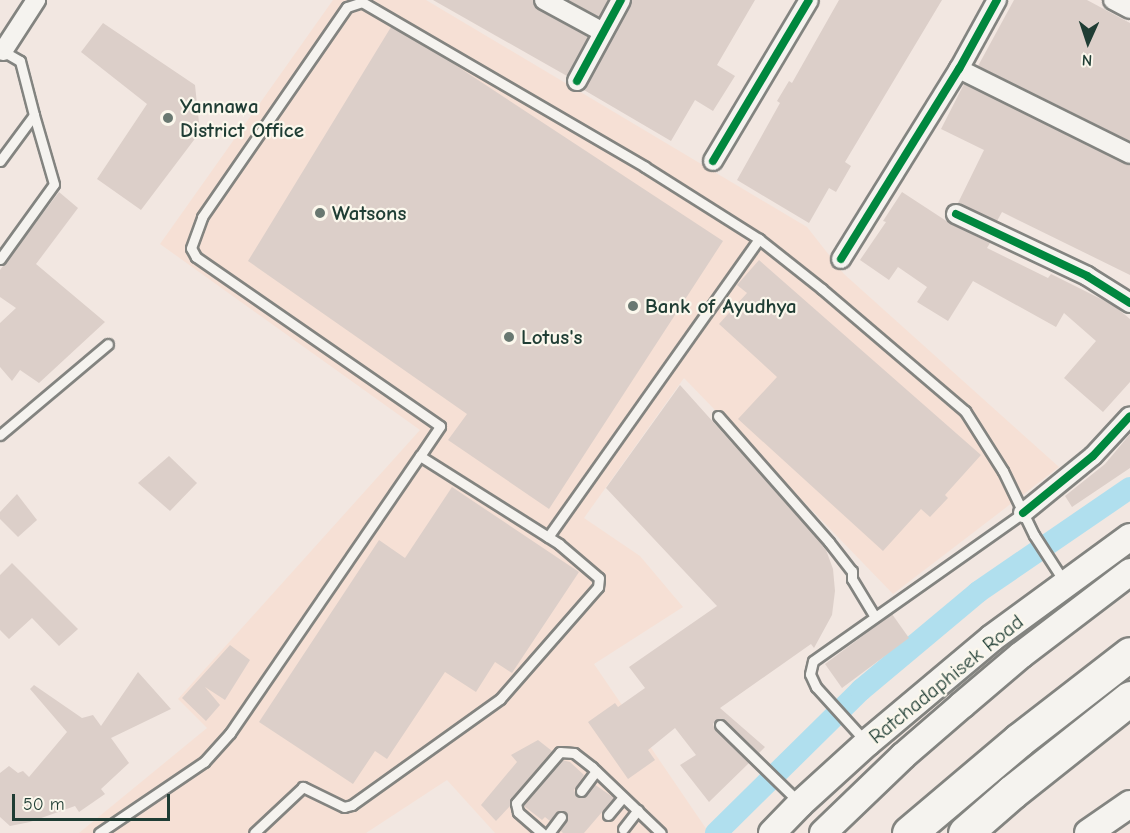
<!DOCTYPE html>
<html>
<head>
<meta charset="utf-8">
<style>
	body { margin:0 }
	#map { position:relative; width:1130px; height:833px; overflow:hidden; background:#f2e7e1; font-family:"Comic Neue",sans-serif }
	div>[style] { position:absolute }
	.built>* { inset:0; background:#f6e0d5 }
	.canal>* { height:22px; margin:-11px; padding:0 11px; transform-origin:11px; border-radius:11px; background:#b0dfee }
	.building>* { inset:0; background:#dccfc9 }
	.roads { filter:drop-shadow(2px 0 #838480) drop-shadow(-2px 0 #838480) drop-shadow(0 2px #838480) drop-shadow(0 -2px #838480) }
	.service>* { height:9px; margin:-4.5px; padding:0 4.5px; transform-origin:4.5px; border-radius:4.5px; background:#f5f3ef }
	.minor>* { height:18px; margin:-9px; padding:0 9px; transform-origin:9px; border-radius:9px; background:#f5f3ef }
	.secondary>* { height:26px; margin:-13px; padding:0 13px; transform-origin:13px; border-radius:13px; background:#f5f3ef }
	.motorway>* { height:33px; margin:-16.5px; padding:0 16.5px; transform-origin:16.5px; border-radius:16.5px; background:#f5f3ef }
	.cycleway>* { height:8px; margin:-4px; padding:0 4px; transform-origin:4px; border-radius:4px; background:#00873e }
	.dots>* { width:16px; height:16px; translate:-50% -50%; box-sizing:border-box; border:3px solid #fbf7ec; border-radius:50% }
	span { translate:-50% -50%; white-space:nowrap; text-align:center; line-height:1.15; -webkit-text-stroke:4.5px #fbf7ec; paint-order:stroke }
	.poi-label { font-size:21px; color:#1f3d34; font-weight:700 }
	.left { translate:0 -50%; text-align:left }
	.street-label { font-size:21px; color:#1f3d34 }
	.north { position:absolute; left:1058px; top:12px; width:60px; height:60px; -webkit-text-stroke:4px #fbf7ec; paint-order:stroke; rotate:183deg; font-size:16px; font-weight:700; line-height:24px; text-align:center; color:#1f3d34 }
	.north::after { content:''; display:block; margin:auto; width:21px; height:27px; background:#1f3d34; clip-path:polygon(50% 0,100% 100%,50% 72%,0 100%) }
	.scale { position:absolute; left:12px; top:794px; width:158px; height:27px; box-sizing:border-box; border:3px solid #1f3d34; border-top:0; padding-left:8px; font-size:18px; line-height:21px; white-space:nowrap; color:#1f3d34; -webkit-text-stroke:4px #fbf7ec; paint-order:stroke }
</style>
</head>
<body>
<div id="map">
	<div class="built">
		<i style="clip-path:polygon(333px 0,426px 0,807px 227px,844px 274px,1059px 467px,893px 594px,684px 378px,584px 518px,640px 556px,683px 607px,594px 664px,707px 830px,705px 833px,495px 833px,447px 780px,366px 833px,79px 833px,207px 728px,178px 699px,420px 430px,160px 244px)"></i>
	</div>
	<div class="canal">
		<i style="left:716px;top:833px;width:204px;rotate:-44.6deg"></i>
		<i style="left:861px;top:690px;width:153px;rotate:-39.9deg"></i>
		<i style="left:978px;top:592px;width:184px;rotate:-34.4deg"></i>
	</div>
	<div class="building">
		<i style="clip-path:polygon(433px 0,533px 0,539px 10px,588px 37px,567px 76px)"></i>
		<i style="clip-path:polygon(568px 0,608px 0,599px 17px)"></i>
		<i style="clip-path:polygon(632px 0,755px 0,717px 65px,735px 76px,713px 111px,695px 100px,671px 141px,584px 90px)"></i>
		<i style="clip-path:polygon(839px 0,942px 0,845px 162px,851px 166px,836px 192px,829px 188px,809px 223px,737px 180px,780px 103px,777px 101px,789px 81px,792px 83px)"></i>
		<i style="clip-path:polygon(1014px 0,1087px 0,1130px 23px,1130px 141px,978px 66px)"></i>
		<i style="clip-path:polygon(103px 23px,195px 85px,200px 132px,141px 210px,97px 179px,147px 104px,81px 52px)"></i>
		<i style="clip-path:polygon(391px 27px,440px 55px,723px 241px,549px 509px,448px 440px,467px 414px,248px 261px)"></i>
		<i style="clip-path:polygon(964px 84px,1130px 165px,1130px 275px,1002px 212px,997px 221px,958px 203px,984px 150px,941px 129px)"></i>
		<i style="clip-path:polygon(59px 192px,78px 208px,36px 264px,105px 322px,39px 383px,20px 370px,12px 381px,0 367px,0 323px,16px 308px,0 297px,0 270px)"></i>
		<i style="clip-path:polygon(902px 192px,951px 224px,990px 243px,987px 248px,1048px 278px,1051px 274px,1113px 305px,1130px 319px,1130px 382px,1103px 412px,1064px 378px,1096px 341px,1064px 313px,1056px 327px,973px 281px,948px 321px,917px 302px,927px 287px,898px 267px,889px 280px,860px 260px,886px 222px,883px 221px)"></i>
		<i style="clip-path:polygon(759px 260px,981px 455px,945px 495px,948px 498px,930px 517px,921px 509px,883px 551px,738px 419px,777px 377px,719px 324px,747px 293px,737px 285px)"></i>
		<i style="clip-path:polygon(680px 385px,825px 547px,833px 569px,835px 591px,832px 615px,814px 648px,811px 644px,720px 708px,765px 747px,759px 753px,725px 720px,716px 720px,713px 724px,715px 730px,749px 763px,709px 802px,680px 765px,696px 755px,675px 728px,648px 750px,655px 760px,628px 779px,588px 722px,615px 703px,618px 707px,645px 688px,629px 667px,717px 606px,606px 488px)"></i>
		<i style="clip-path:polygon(1130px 434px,1130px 468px,1072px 507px,1065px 496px,1105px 464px)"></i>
		<i style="clip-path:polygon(169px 456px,197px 483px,170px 511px,138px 483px)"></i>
		<i style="clip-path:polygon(452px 487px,579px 572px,512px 673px,495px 662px,476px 692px,445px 672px,387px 759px,375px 751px,353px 784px,259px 722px,379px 540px,405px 558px)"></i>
		<i style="clip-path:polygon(17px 494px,37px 520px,18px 537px,0 519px,0 512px)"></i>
		<i style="clip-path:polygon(12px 563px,78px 629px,59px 646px,32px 618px,9px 639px,0 630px,0 575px)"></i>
		<i style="clip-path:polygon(892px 614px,909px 638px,842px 688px,825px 664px)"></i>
		<i style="clip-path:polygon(230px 645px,250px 660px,225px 700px,205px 687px,220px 705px,206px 721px,182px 698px)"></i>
		<i style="clip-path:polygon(138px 672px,171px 709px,111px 738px,129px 763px,101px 789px,105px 794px,79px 812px,75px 806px,30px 822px,10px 826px,0 817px,0 773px,9px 766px,18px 773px,23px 771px,29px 777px,67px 732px,30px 689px,34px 685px,82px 718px,93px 715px,101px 726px)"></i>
		<i style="clip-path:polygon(538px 740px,552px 751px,511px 799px,510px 806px,496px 821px,481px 805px,517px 762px,511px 755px)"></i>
		<i style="clip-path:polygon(562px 760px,570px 762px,584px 775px,574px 790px,577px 797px,584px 797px,594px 784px,614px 798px,584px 833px,563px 833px,560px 830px,568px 818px,565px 811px,558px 811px,550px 821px,545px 817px,542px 820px,524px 806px)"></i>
	</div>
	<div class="roads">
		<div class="service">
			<i style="left:0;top:161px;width:57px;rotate:-53.5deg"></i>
			<i style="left:34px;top:115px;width:56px;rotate:-104.5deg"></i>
			<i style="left:20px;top:61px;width:20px;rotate:-150deg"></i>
			<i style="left:0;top:259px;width:92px;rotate:-54.2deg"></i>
			<i style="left:54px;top:184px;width:72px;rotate:-106.2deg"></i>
			<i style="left:718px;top:416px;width:168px;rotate:48.6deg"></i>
			<i style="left:829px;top:542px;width:37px;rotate:52deg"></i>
			<i style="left:852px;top:571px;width:8px;rotate:90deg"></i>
			<i style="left:852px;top:579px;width:44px;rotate:58.8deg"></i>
			<i style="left:0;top:435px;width:141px;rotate:-40.1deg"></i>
			<i style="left:420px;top:456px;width:36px;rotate:-56deg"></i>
			<i style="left:440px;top:426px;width:297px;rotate:-145.3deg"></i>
			<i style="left:196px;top:257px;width:10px;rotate:-119deg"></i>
			<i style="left:191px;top:248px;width:33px;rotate:-70deg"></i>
			<i style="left:202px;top:217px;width:255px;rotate:-55.4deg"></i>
			<i style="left:347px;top:7px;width:16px;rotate:-18deg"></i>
			<i style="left:362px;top:2px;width:328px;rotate:30.2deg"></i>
			<i style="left:645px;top:167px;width:135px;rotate:32.3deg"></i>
			<i style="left:759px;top:239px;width:80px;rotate:38.4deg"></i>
			<i style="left:822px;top:289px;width:188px;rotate:40.5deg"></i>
			<i style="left:965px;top:411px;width:71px;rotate:57.7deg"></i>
			<i style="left:1003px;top:471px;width:71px;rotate:64.2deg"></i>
			<i style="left:1034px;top:535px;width:57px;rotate:57.1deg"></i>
			<i style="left:548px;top:537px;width:365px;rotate:-54.7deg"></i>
			<i style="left:720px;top:725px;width:112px;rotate:44.3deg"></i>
			<i style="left:867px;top:743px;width:76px;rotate:-132.3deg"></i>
			<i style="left:816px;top:687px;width:14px;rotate:-115deg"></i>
			<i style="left:810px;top:674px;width:13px;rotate:-77deg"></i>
			<i style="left:813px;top:661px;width:257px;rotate:-35.2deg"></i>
			<i style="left:581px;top:791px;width:25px;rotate:-53deg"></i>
			<i style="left:608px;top:815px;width:23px;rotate:-50deg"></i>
			<i style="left:623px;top:829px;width:24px;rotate:-52deg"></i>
			<i style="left:99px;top:833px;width:127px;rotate:-34.1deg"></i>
			<i style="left:204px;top:762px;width:39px;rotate:-48deg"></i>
			<i style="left:230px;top:733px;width:336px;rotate:-55.6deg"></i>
			<i style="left:420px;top:456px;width:165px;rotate:32.3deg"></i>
			<i style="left:559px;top:544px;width:52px;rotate:40.4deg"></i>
			<i style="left:599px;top:578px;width:9px;rotate:96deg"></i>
			<i style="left:598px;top:587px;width:149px;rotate:131.2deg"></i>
			<i style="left:500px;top:699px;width:182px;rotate:144.4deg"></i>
			<i style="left:352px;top:805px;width:8px;rotate:166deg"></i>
			<i style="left:344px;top:807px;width:46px;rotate:-154deg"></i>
			<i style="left:303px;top:787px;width:67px;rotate:136.8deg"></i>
			<i style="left:542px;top:833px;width:32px;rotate:-139deg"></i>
			<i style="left:518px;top:812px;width:9px;rotate:-103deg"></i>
			<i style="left:516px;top:803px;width:67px;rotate:-49.2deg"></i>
			<i style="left:560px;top:752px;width:14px;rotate:4deg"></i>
			<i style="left:574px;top:753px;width:23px;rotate:38deg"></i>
			<i style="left:592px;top:767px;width:95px;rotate:43.7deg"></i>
			<i style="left:549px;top:833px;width:20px;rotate:-53deg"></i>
		</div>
		<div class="minor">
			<i style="left:544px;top:0;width:67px;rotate:28.5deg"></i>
			<i style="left:1113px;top:0;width:19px;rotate:28deg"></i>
			<i style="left:3px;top:51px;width:61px;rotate:-57.1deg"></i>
			<i style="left:959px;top:69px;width:191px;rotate:26.4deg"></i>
			<i style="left:577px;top:81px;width:92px;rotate:-61.5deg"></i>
			<i style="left:713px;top:161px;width:187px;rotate:-59.2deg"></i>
			<i style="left:956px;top:214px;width:145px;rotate:25.3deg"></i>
			<i style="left:1087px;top:276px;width:51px;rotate:32.1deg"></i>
			<i style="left:841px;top:259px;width:224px;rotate:-58.2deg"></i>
			<i style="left:959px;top:69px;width:79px;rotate:-61.2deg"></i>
			<i style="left:1023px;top:513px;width:90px;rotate:-39.2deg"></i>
			<i style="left:1093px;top:456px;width:54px;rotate:-47.2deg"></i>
		</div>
		<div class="secondary">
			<i style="left:772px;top:833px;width:40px;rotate:-46deg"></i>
			<i style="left:800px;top:804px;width:91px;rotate:-42.3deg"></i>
			<i style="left:867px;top:743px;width:163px;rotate:-40deg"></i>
			<i style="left:992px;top:638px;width:171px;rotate:-36.2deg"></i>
			<i style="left:823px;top:833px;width:111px;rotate:-43.9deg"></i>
			<i style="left:903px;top:756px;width:78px;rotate:-40.8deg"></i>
			<i style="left:962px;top:705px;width:77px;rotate:-40.3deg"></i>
			<i style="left:1021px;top:655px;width:137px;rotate:-37.3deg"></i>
			<i style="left:1088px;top:833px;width:51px;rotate:-34.6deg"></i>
		</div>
		<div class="motorway">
			<i style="left:909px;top:833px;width:144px;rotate:-40.2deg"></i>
			<i style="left:1019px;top:740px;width:140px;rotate:-37.8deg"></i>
			<i style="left:965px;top:833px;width:62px;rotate:-41.1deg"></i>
			<i style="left:1012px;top:792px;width:151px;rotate:-38.5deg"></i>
		</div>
	</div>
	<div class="cycleway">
		<i style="left:577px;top:81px;width:92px;rotate:-61.5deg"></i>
		<i style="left:713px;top:161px;width:187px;rotate:-59.2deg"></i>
		<i style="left:956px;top:214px;width:145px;rotate:25.3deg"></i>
		<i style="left:1087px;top:276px;width:51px;rotate:32.1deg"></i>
		<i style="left:841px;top:259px;width:224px;rotate:-58.2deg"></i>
		<i style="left:959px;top:69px;width:79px;rotate:-61.2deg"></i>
		<i style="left:1023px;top:513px;width:90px;rotate:-39.2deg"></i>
		<i style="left:1093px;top:456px;width:54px;rotate:-47.2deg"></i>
	</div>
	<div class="dots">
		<i style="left:168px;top:118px;background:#697871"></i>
		<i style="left:320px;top:213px;background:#697871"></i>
		<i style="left:633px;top:306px;background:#697871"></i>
		<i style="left:509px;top:337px;background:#697871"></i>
	</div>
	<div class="poi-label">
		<span class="left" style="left:180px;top:118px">Yannawa<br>District Office</span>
		<span class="left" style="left:332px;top:213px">Watsons</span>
		<span class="left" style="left:645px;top:306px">Bank of Ayudhya</span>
		<span class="left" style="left:521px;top:337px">Lotus's</span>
	</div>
	<div class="street-label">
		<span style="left:946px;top:679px;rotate:-39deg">Ratchadaphisek Road</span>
	</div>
	<div class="north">N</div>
	<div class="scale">50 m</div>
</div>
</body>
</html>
